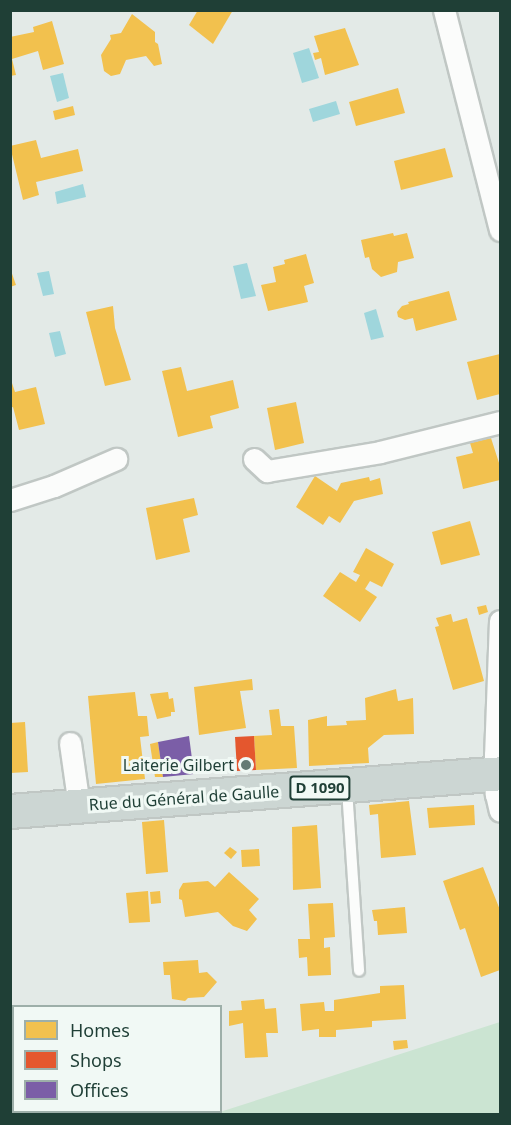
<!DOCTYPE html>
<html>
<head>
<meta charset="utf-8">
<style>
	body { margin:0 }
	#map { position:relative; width:511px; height:1125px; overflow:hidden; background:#e3eae7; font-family:"Noto Sans",sans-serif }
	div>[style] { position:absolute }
	.green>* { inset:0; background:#cbe4d2 }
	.water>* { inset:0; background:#9fd6dc }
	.homes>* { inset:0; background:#f2c14e }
	.shops>* { inset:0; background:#e4572e }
	.offices>* { inset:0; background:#7b5ea7 }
	.roads { filter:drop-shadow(2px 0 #c0c7c4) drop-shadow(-2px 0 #c0c7c4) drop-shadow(0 2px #c0c7c4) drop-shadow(0 -2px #c0c7c4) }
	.service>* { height:10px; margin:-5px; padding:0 5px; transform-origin:5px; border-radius:5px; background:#fbfcfb }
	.minor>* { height:21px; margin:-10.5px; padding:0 10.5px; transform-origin:10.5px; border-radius:10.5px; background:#fbfcfb }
	.primary>* { height:33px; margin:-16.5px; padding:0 16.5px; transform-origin:16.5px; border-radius:16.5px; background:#ccd6d3 }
	.dots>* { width:16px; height:16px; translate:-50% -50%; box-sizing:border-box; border:3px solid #f1f9f5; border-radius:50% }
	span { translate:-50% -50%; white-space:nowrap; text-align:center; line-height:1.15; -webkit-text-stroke:6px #f1f9f5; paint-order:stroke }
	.shield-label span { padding:2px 4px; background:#f1f9f5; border:2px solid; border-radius:4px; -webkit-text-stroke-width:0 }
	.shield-label { font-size:15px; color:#1f3f36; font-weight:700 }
	.poi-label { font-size:16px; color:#1f3f36 }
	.right { translate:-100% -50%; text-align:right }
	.street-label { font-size:16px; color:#1f3f36 }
	.frame { position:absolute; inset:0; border:12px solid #1f3f36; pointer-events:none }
	.legend { position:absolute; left:12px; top:1005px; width:210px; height:108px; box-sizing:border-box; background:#f1f9f5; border:2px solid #9dafa9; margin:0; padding:8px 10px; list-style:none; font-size:18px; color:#1f3f36 }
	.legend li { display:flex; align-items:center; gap:12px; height:30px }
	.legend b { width:30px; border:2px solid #9dafa9 }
</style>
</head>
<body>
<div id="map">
	<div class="green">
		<i style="clip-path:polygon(500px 1022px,500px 1114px,206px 1114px,220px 1112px)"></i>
	</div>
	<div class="water">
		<i style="clip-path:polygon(309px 48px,319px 78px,302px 83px,293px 53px)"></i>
		<i style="clip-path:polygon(63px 73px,69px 98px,57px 102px,50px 76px)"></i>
		<i style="clip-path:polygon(336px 101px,340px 114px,313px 122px,309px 109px)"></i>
		<i style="clip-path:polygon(83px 184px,86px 197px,57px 204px,55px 192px)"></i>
		<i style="clip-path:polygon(247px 263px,256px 296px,241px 299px,233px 266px)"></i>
		<i style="clip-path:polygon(49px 271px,54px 294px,43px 296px,37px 273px)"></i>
		<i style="clip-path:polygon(376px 309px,384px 337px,371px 340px,364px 313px)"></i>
		<i style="clip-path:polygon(60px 331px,66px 354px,55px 357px,49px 333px)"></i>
	</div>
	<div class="homes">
		<i style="clip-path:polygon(198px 10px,233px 10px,213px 44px,189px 25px)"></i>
		<i style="clip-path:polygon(132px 14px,155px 32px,155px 42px,158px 44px,162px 64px,154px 66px,146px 56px,126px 60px,120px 74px,111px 76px,104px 71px,101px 55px,111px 39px,110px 35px,121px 33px)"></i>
		<i style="clip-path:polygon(52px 21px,64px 64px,43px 70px,38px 51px,12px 59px,16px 75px,10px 76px,10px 37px,34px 32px,33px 27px)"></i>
		<i style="clip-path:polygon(345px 28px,359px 65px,325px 75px,321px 58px,315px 60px,313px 53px,319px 52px,314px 36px)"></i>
		<i style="clip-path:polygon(398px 88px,405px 113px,356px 126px,349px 102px)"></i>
		<i style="clip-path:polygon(73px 106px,75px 115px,55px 120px,53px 111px)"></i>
		<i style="clip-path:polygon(36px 140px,41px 158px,78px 149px,83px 171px,36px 182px,39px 195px,23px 200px,10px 146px)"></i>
		<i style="clip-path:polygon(445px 148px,453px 177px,401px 190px,394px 161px)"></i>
		<i style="clip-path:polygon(393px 233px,394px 236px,407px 233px,414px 258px,398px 262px,397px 272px,381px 277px,372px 269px,369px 257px,365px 258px,361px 240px)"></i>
		<i style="clip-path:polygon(306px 254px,314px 283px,304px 286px,308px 302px,268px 311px,261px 285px,276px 282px,273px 267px,285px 264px,284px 260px)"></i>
		<i style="clip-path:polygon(10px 268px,16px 285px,10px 287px)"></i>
		<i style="clip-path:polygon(449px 291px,457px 320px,416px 331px,413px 318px,405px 320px,398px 317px,397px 312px,402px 306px,409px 304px,408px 302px)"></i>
		<i style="clip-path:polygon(113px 306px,115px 328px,131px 380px,105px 386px,86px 312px)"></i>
		<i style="clip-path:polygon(500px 354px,500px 394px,477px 400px,467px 362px)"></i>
		<i style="clip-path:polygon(181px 367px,187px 391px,233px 380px,239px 408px,210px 416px,213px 428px,178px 437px,162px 371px)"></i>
		<i style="clip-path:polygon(10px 377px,15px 392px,36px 387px,45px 424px,19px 430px,13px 407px,10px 408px)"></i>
		<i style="clip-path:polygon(296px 402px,304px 443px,275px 450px,267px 408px)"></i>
		<i style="clip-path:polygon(491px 438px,500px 466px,500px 480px,463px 489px,456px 457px,473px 453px,470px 443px)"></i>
		<i style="clip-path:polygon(315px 476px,337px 491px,341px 483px,369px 477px,370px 481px,380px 478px,383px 494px,354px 501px,340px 523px,329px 516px,323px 525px,296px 507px)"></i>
		<i style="clip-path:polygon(194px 498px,198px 515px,183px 519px,190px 552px,156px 560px,146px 508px)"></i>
		<i style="clip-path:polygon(470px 521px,480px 555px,441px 565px,432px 532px)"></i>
		<i style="clip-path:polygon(366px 548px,394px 564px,382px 587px,370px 581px,365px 589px,377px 597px,360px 622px,323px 596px,340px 572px,356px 582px,360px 575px,353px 572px)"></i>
		<i style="clip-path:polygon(486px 605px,488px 612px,479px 615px,477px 607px)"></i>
		<i style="clip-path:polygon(451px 614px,453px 622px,467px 618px,484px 681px,453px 690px,435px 627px,439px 626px,436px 618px)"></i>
		<i style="clip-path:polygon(252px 679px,253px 690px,240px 691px,246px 728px,199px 735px,194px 687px)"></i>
		<i style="clip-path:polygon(396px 689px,398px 701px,413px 698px,414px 734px,384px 735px,368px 748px,369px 763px,309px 766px,308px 720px,327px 716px,327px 726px,347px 725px,346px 721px,366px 720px,365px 698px)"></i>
		<i style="clip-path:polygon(135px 692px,138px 716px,147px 716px,149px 736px,140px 737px,145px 779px,96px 784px,88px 696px)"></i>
		<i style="clip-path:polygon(168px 692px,169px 699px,173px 698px,175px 712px,171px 712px,171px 716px,157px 719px,150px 694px)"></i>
		<i style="clip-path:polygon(279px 709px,281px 726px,294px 726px,297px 768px,256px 770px,254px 736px,272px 735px,269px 710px)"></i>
		<i style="clip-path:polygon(25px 722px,28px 772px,10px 773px,10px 723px)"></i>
		<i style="clip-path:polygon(158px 742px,163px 777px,155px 777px,150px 744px)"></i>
		<i style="clip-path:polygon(409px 801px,416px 855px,381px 858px,378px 814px,370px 815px,369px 805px)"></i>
		<i style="clip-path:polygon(474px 805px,475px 825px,429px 828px,427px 808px)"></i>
		<i style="clip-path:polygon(164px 820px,168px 872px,146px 874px,142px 822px)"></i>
		<i style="clip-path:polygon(317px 825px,321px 888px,293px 890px,292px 827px)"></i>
		<i style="clip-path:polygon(230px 847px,237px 852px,231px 859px,224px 853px)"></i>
		<i style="clip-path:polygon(259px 849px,260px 866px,242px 867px,241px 850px)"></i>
		<i style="clip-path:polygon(483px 867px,500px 910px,500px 970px,481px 977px,465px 928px,460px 930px,443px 881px)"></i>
		<i style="clip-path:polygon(229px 872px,259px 899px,249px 910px,257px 919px,247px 931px,233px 926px,218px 912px,185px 917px,182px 900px,179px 899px,179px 890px,183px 883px,208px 881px,215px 887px)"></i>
		<i style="clip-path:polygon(148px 891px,150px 922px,129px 923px,126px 893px)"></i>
		<i style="clip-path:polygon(160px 891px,161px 903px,151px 904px,150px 892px)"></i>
		<i style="clip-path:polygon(333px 903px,335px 937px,324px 938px,324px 948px,330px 947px,331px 975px,308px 976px,307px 957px,299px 958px,298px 939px,310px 939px,308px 904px)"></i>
		<i style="clip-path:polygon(405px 907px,407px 933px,378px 935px,377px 921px,374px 921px,372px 910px)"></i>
		<i style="clip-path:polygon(198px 960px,199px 973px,207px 972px,217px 982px,204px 997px,188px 998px,185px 1001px,172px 999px,170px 975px,164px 975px,163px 962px)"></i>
		<i style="clip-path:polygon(404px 985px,406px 1019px,372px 1021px,372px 1027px,336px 1030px,336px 1037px,319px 1037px,319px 1029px,302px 1031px,300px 1004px,324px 1002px,325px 1011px,334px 1011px,334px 1000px,380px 993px,380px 986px)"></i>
		<i style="clip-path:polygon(264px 999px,265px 1009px,276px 1008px,278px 1033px,266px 1033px,268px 1057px,245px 1058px,243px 1023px,229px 1026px,229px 1011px,242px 1010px,241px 1001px)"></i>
		<i style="clip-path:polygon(11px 1014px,14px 1021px,14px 1112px,35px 1112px,28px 1114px,10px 1114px)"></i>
		<i style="clip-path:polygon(407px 1040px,408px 1048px,394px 1050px,393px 1041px)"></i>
	</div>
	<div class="shops">
		<i style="clip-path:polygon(254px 736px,256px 770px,237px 771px,235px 737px)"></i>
	</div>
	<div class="offices">
		<i style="clip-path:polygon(189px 736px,194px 774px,163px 777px,158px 742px)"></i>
	</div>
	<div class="roads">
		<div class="service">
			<i style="left:347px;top:789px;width:182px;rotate:86.2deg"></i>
		</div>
		<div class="minor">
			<i style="left:444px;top:10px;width:227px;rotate:75.7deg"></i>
			<i style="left:254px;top:459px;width:18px;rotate:43deg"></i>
			<i style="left:267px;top:471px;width:115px;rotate:-9.5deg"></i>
			<i style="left:380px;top:452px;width:124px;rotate:-14deg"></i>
			<i style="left:10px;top:500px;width:46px;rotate:-17.7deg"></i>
			<i style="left:54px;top:486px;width:68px;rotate:-23.5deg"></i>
			<i style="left:500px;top:621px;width:134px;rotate:92.1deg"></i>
			<i style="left:495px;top:755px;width:39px;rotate:89deg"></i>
			<i style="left:496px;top:794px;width:17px;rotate:77deg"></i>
			<i style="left:70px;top:743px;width:64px;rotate:81.9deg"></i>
		</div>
		<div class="primary">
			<i style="left:10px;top:811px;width:491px;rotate:-4.4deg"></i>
		</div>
	</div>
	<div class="dots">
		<i style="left:246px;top:765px;background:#647b74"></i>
	</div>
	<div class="shield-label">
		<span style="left:320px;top:788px">D 1090</span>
	</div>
	<div class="poi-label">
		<span class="right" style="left:234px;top:765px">Laiterie Gilbert</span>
	</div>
	<div class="street-label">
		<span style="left:184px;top:798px;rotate:-4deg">Rue du Général de Gaulle</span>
	</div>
	<div class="frame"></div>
	<ul class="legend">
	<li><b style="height:16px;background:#f2c14e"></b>Homes</li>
	<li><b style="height:16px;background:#e4572e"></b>Shops</li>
	<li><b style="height:16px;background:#7b5ea7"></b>Offices</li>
	</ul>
</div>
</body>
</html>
